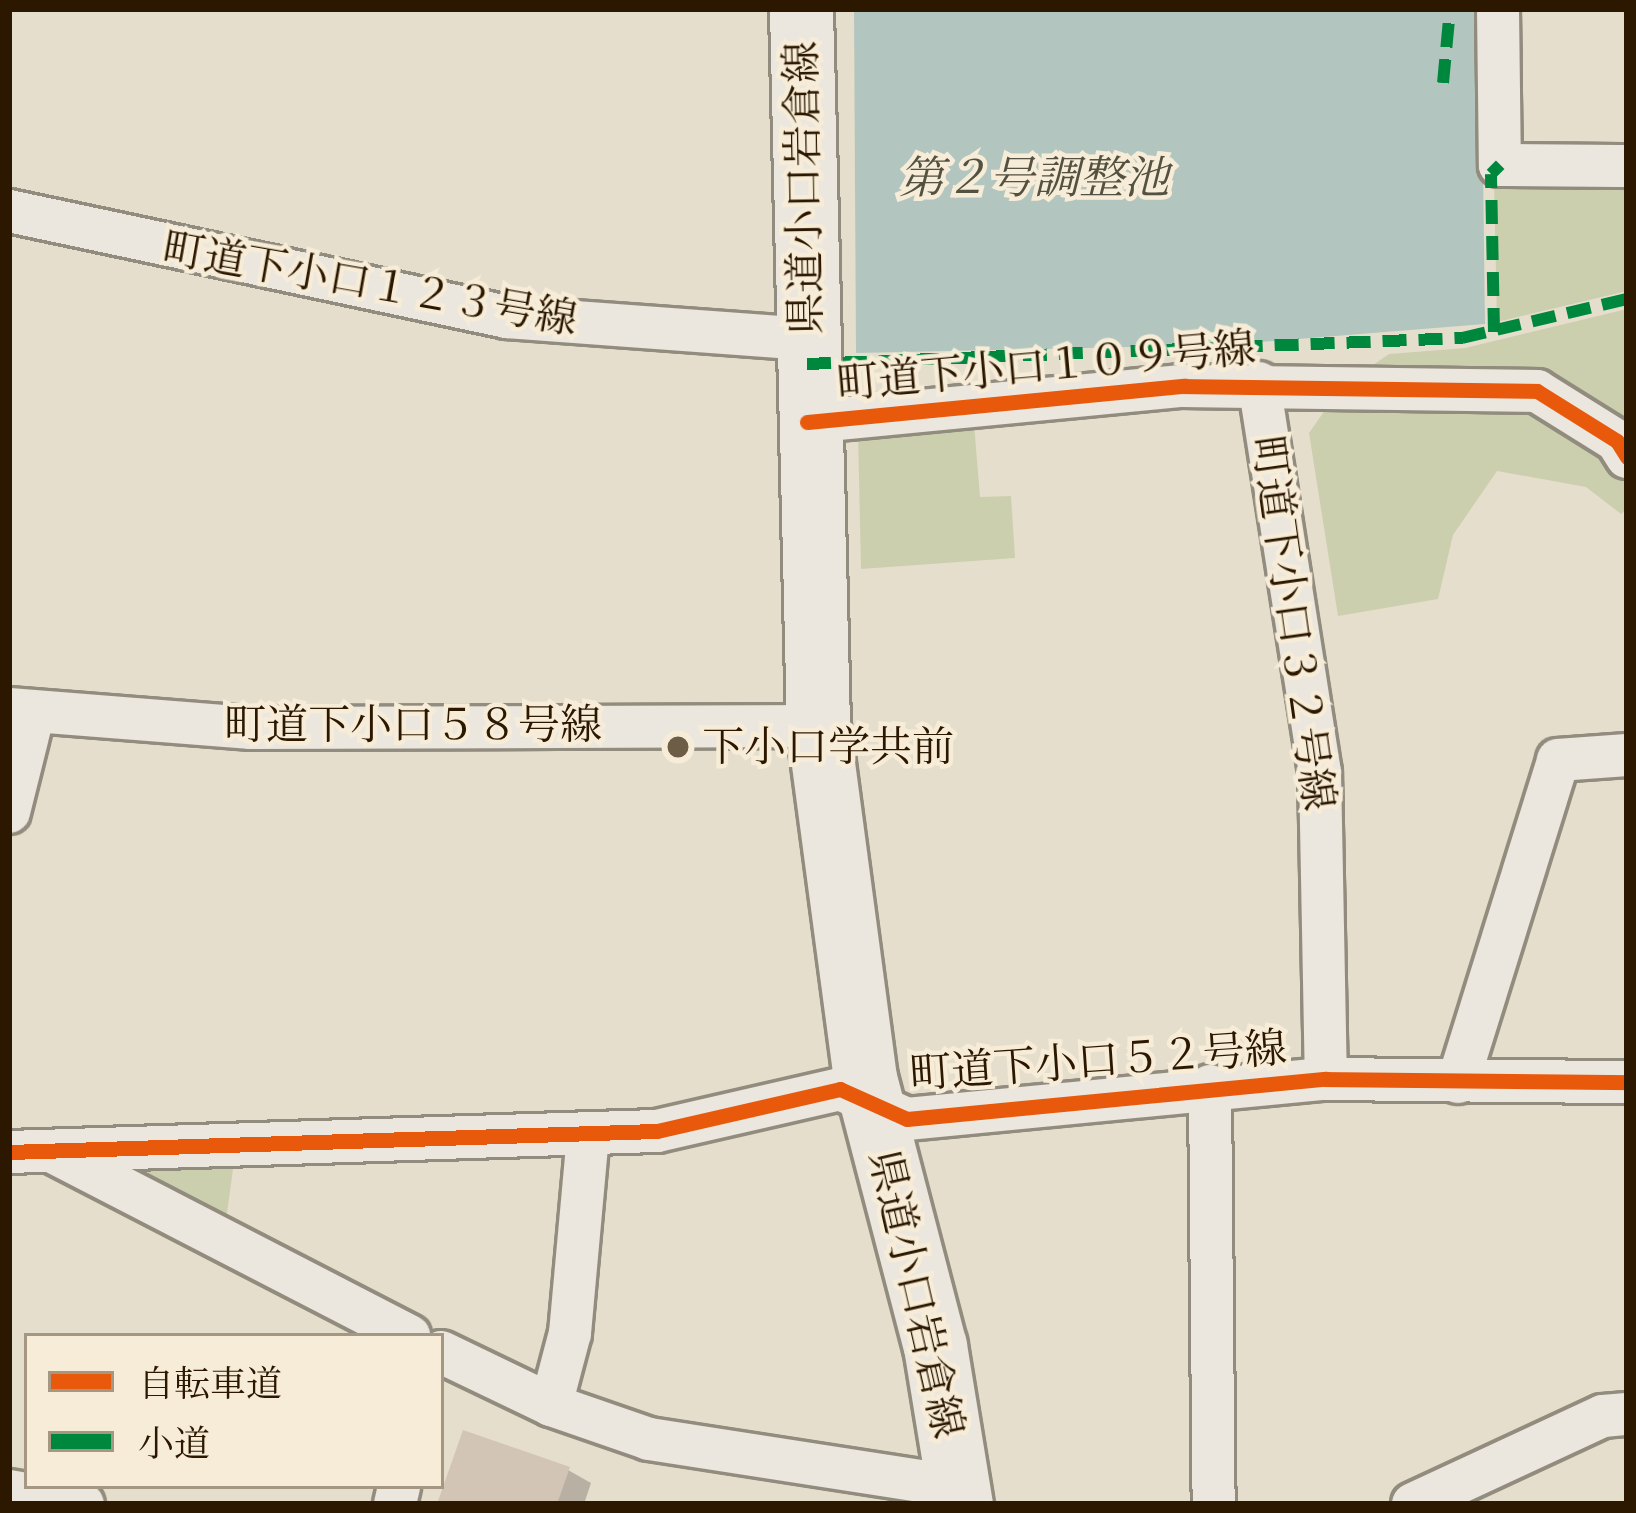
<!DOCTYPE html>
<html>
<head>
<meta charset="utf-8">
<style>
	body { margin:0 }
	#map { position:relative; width:1636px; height:1513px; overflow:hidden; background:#e6decc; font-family:Alegreya,"Noto Serif JP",serif }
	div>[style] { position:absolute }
	.green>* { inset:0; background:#cccfae }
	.water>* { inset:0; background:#b2c6bf }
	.shadow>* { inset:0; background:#0003 }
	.building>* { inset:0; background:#d3c5b6 }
	.roads { filter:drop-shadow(3px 0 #928c7e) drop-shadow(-3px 0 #928c7e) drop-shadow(0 3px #928c7e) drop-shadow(0 -3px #928c7e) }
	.minor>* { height:42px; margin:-21px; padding:0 21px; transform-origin:21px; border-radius:21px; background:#ebe6de }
	.secondary>* { height:63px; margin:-31.5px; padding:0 31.5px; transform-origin:31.5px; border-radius:31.5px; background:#ebe6de }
	.quiet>* { height:12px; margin-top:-6px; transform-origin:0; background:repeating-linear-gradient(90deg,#00873e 0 24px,transparent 0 36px) }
	.cycleway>* { height:15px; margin:-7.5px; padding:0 7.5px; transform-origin:7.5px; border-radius:7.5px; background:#e8590c }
	.dots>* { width:33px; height:33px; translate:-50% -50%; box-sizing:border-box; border:6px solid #f6ecd7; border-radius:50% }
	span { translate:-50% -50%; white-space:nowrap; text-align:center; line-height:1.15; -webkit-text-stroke:9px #f6ecd7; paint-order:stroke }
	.street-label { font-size:42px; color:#2c1800 }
	.poi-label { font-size:42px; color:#2c1800 }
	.left { translate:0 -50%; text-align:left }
	.water-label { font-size:45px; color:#535141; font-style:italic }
	.frame { position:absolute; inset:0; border:12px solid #2c1800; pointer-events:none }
	.legend { position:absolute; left:24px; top:1333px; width:420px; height:156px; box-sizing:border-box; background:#f6ecd7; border:3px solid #a59781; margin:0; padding:15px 21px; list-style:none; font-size:36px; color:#2c1800 }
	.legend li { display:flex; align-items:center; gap:24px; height:60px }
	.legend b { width:60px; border:3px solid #a59781 }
</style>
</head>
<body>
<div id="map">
	<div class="green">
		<i style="clip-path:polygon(1494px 182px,1627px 184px,1627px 291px,1497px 322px)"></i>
		<i style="clip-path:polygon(1627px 309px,1627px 509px,1621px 514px,1586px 487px,1497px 471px,1453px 535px,1438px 599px,1338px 616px,1309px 433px,1341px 387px,1389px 354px,1465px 348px)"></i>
		<i style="clip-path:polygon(974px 424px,980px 497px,1011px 496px,1015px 558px,861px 569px,858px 433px)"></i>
		<i style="clip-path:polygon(234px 1162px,226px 1220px,131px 1172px,134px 1166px)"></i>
	</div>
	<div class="water">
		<i style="clip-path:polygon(854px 9px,1481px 9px,1485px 324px,1223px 345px,856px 353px)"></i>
	</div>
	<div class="shadow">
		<i style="clip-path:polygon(568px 1470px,591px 1483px,584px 1504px,440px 1504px)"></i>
	</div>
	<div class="building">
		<i style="clip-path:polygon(463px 1430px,570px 1467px,557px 1504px,437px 1504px)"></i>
	</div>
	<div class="roads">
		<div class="minor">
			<i style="left:1498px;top:9px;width:156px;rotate:89.3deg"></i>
			<i style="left:1500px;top:165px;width:127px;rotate:0.5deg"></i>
			<i style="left:9px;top:211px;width:509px;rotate:12.02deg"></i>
			<i style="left:507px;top:317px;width:300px;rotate:4.2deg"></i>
			<i style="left:1259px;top:383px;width:394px;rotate:81.1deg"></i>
			<i style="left:1320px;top:772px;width:307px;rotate:88.9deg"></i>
			<i style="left:807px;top:422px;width:379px;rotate:-5.5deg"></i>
			<i style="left:1184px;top:386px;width:353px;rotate:0.8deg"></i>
			<i style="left:1537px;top:391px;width:94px;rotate:32deg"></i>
			<i style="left:1617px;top:441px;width:19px;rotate:58deg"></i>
			<i style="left:9px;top:709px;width:243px;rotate:4.5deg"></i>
			<i style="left:251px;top:728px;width:567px;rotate:-0.2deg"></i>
			<i style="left:9px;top:812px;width:103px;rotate:-76deg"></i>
			<i style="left:1458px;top:1082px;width:337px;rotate:-72.7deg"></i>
			<i style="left:1558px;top:760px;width:69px;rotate:-4.1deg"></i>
			<i style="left:1210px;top:1086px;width:418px;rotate:89.5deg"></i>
			<i style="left:9px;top:1152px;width:648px;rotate:-1.86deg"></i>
			<i style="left:657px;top:1131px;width:188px;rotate:-12.9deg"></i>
			<i style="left:840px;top:1089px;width:73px;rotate:24.1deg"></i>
			<i style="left:907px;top:1119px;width:421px;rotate:-5.5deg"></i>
			<i style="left:1326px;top:1079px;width:301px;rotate:0.6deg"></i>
			<i style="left:53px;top:1152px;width:401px;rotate:27.3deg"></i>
			<i style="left:441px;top:1352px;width:122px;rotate:25.7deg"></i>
			<i style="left:551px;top:1405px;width:104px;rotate:19.1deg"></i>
			<i style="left:649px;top:1439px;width:314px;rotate:8.8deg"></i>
			<i style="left:551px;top:1405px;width:74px;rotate:-75.2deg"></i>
			<i style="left:570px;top:1333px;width:199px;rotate:-84.8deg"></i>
			<i style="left:9px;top:1491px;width:75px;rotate:10deg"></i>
			<i style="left:395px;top:1504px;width:18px;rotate:-77deg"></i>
			<i style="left:1413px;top:1504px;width:209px;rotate:-24.9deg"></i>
			<i style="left:1603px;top:1416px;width:24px;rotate:-5deg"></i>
		</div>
		<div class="secondary">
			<i style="left:801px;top:9px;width:717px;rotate:88.64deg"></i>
			<i style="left:818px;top:726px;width:355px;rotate:82.4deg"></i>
			<i style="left:865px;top:1078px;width:277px;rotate:75.4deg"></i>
			<i style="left:935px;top:1346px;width:160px;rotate:80.7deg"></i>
		</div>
	</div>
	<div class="quiet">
		<i style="left:1443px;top:83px;width:74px;rotate:-84.6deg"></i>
		<i style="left:1494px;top:332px;width:158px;rotate:-91.1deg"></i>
		<i style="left:1491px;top:174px;width:13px;rotate:-45deg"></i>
		<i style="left:807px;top:364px;width:656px;rotate:-2.27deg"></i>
		<i style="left:1462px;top:338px;width:170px;rotate:-13.3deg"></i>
	</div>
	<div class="cycleway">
		<i style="left:807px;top:422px;width:379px;rotate:-5.5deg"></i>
		<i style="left:1184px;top:386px;width:353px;rotate:0.8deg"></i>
		<i style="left:1537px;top:391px;width:94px;rotate:32deg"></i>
		<i style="left:1617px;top:441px;width:19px;rotate:58deg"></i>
		<i style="left:9px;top:1152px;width:648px;rotate:-1.86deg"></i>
		<i style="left:657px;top:1131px;width:188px;rotate:-12.9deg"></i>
		<i style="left:840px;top:1089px;width:73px;rotate:24.1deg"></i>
		<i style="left:907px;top:1119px;width:421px;rotate:-5.5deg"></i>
		<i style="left:1326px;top:1079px;width:301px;rotate:0.6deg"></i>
	</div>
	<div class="dots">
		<i style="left:678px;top:747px;background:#6d5d47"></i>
	</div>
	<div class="street-label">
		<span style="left:804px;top:188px;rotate:-91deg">県道小口岩倉線</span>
		<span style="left:370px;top:284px;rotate:10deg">町道下小口１２３号線</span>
		<span style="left:1046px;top:366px;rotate:-5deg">町道下小口１０９号線</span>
		<span style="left:1293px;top:623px;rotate:82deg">町道下小口３２号線</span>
		<span style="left:413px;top:725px">町道下小口５８号線</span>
		<span style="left:1098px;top:1061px;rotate:-4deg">町道下小口５２号線</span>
		<span style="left:916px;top:1294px;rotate:77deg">県道小口岩倉線</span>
	</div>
	<div class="poi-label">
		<span class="left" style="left:702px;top:747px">下小口学共前</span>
	</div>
	<div class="water-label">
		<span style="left:1034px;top:179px">第２号調整池</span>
	</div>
	<div class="frame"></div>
	<ul class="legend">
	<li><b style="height:15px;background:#e8590c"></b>自転車道</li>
	<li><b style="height:15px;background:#00873e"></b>小道</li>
	</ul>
</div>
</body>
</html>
